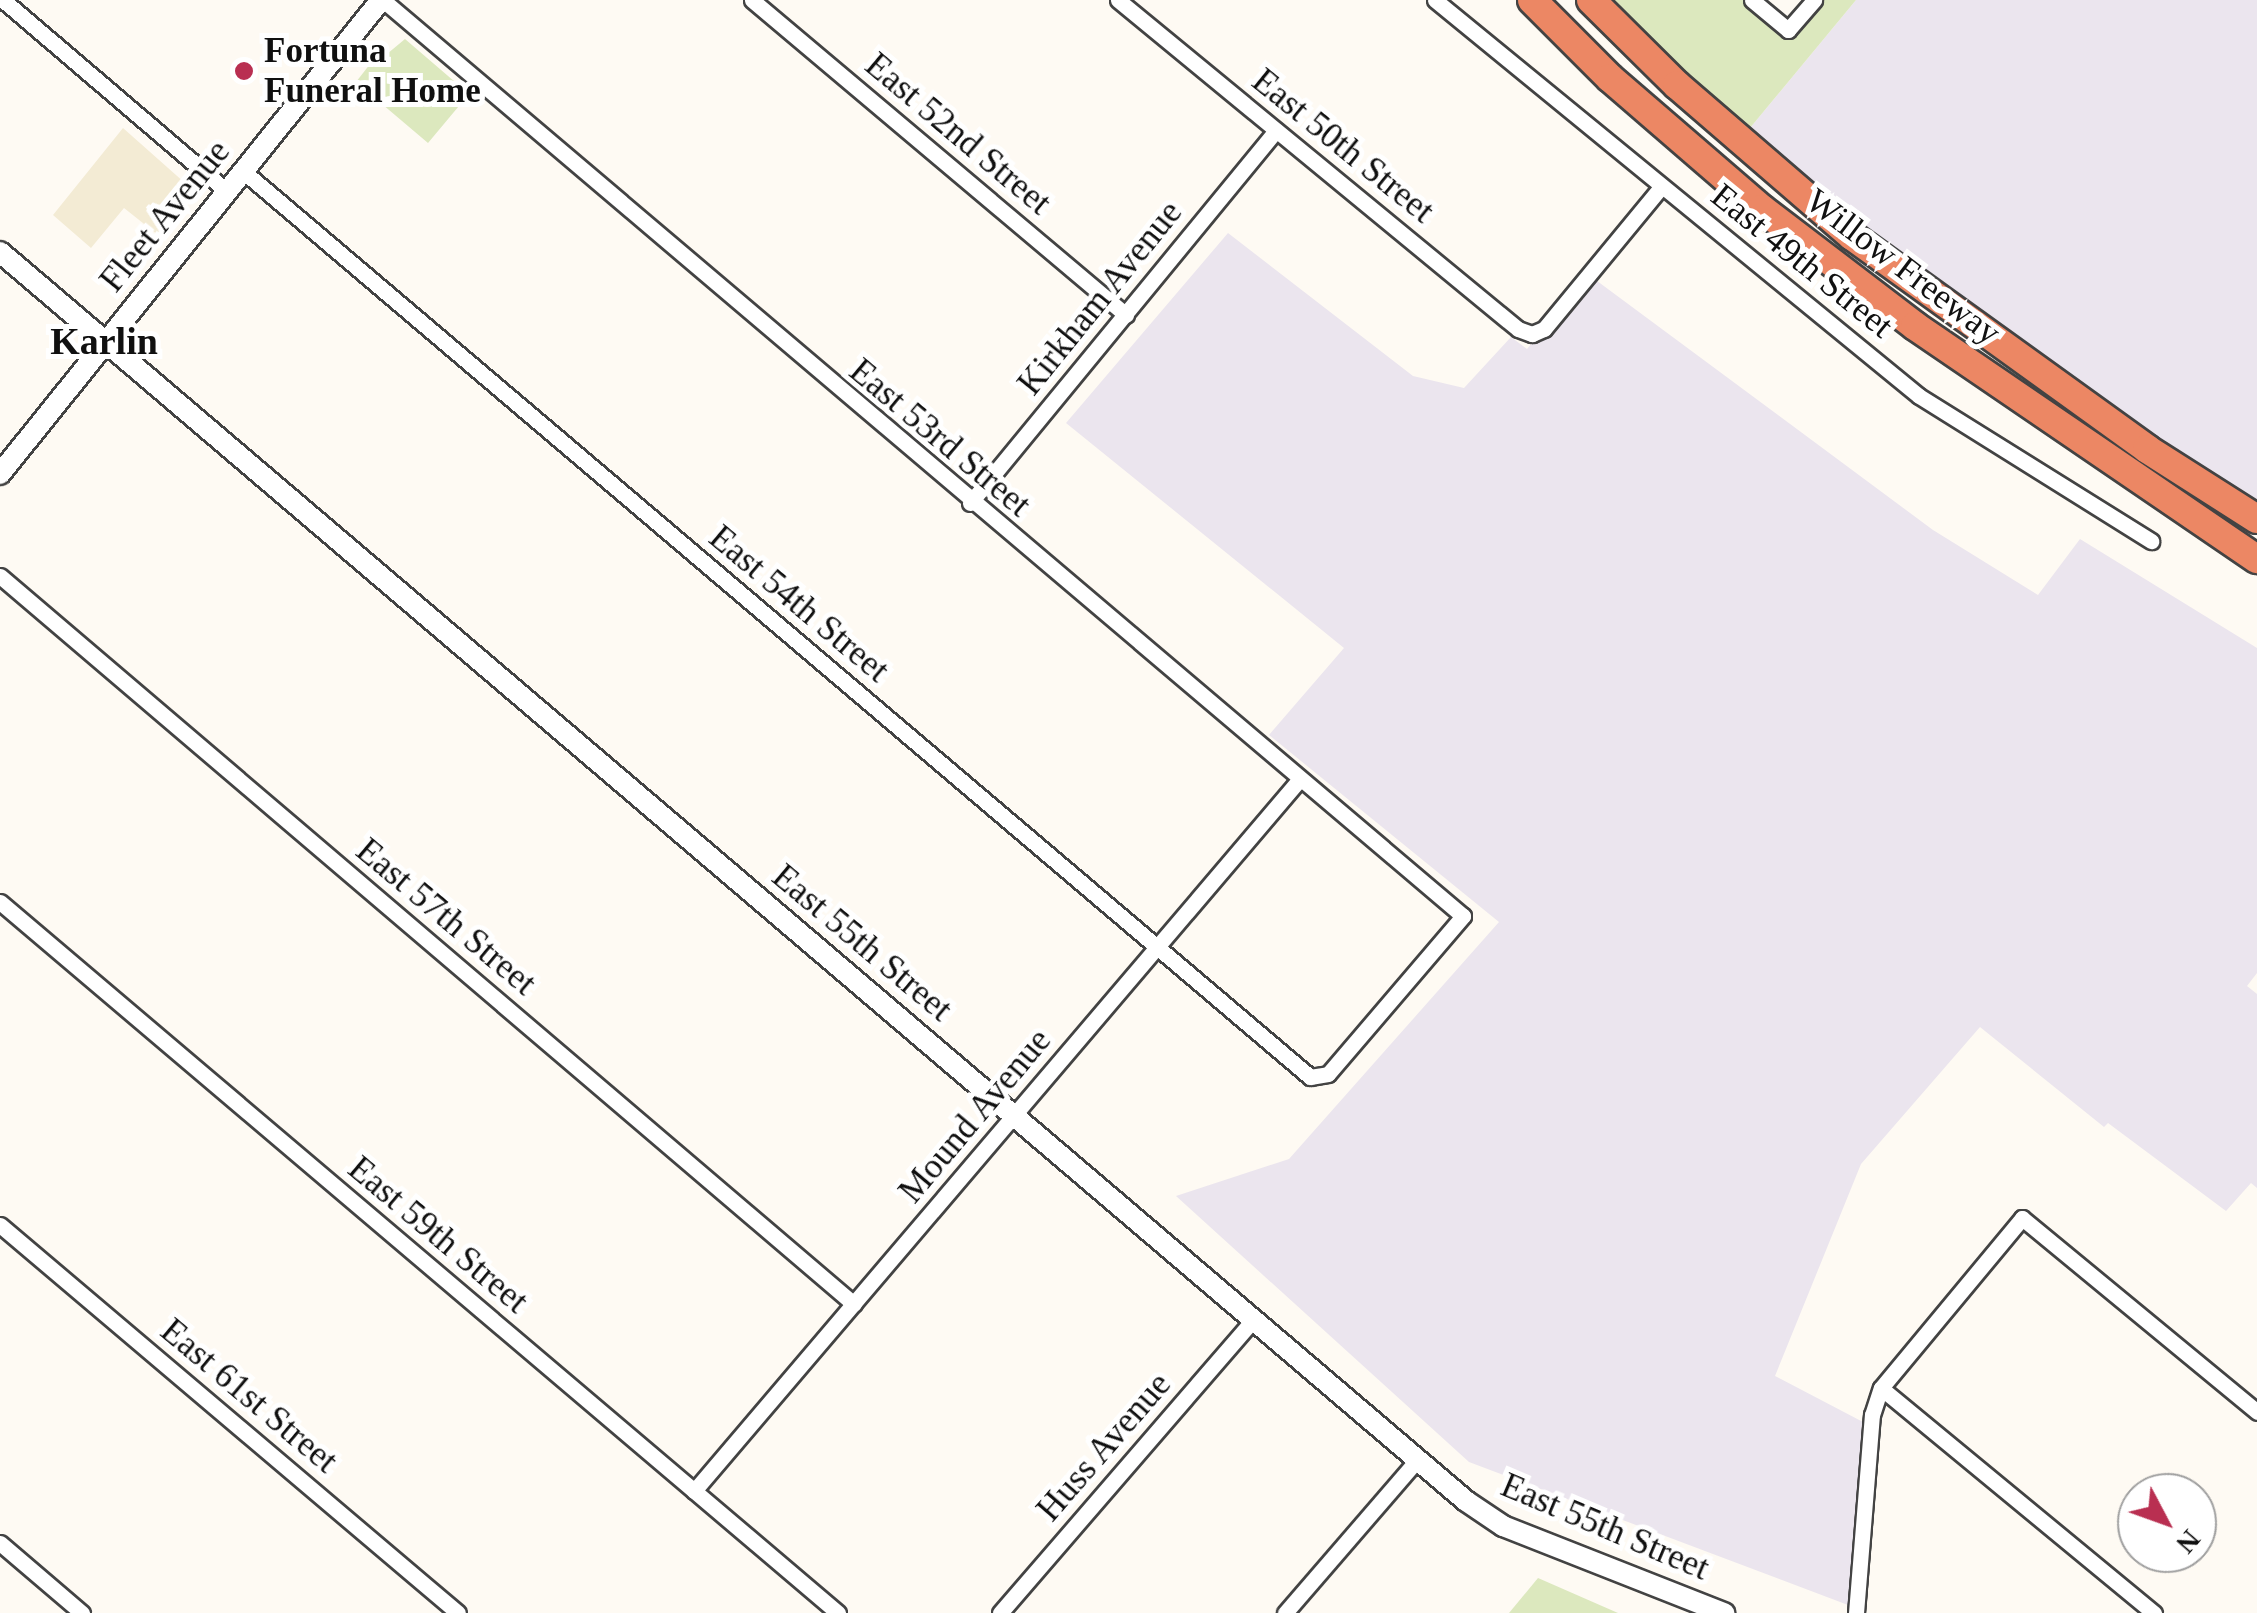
<!DOCTYPE html>
<html>
<head>
<meta charset="utf-8">
<style>
	body { margin:0 }
	#map { position:relative; width:2257px; height:1613px; overflow:hidden; background:#fefaf3; font-family:"Times New Roman",serif }
	div>[style] { position:absolute }
	.industrial>* { inset:0; background:#ebe5ee }
	.farmland>* { inset:0; background:#f3ebd4 }
	.green>* { inset:0; background:#dce8be }
	.roads { filter:drop-shadow(2px 0 #434343) drop-shadow(-2px 0 #434343) drop-shadow(0 2px #434343) drop-shadow(0 -2px #434343) }
	.minor>* { height:15px; margin:-7.5px; padding:0 7.5px; transform-origin:7.5px; border-radius:7.5px; background:#fff }
	.tertiary>* { height:20px; margin:-10px; padding:0 10px; transform-origin:10px; border-radius:10px; background:#fff }
	.motorway>* { height:28px; margin:-14px; padding:0 14px; transform-origin:14px; border-radius:14px; background:#ec8764 }
	.dots>* { width:28px; height:28px; translate:-50% -50%; box-sizing:border-box; border:5px solid #fff; border-radius:50% }
	span { translate:-50% -50%; white-space:nowrap; text-align:center; line-height:1.15; -webkit-text-stroke:10px #fff; paint-order:stroke }
	.poi-label { font-size:35px; color:#101010; font-weight:700 }
	.left { translate:0 -50%; text-align:left }
	.street-label { font-size:35px; color:#101010 }
	.neighbourhood-label { font-size:38px; color:#101010; font-weight:700 }
	.north { position:absolute; left:2117px; top:1473px; width:100px; height:100px; box-sizing:border-box; background:#fff; border:2px solid #9f9f9f; border-radius:50%; rotate:131deg; font-size:28px; font-weight:700; line-height:40px; text-align:center; color:#101010 }
	.north::after { content:''; display:block; margin:auto; width:35px; height:45px; background:#b92f51; clip-path:polygon(50% 0,100% 100%,50% 72%,0 100%) }
</style>
</head>
<body>
<div id="map">
	<div class="industrial">
		<i style="clip-path:polygon(1856px 0,2257px 0,2257px 519px,1740px 140px)"></i>
		<i style="clip-path:polygon(1228px 233px,1413px 376px,1464px 388px,1511px 337px,1527px 349px,1589px 275px,1933px 530px,2038px 595px,2080px 539px,2257px 648px,2257px 973px,2247px 986px,2257px 994px,2257px 1188px,2251px 1183px,2226px 1211px,2108px 1123px,2104px 1127px,1980px 1027px,1861px 1164px,1775px 1376px,1863px 1422px,1848px 1605px,1469px 1462px,1176px 1196px,1289px 1159px,1499px 922px,1269px 735px,1344px 648px,1066px 423px)"></i>
	</div>
	<div class="farmland">
		<i style="clip-path:polygon(123px 128px,194px 191px,158px 235px,124px 208px,91px 248px,53px 215px)"></i>
	</div>
	<div class="green">
		<i style="clip-path:polygon(1594px 0,1752px 0,1788px 30px,1814px 0,1856px 0,1740px 140px)"></i>
		<i style="clip-path:polygon(405px 39px,469px 94px,428px 143px,356px 82px,381px 50px,387px 54px)"></i>
		<i style="clip-path:polygon(1538px 1578px,1618px 1613px,1509px 1613px)"></i>
	</div>
	<div class="roads">
		<div class="minor">
			<i style="left:3px;top:0;width:294px;rotate:40.5deg"></i>
			<i style="left:752px;top:0;width:489px;rotate:40.1deg"></i>
			<i style="left:1118px;top:0;width:518px;rotate:39.44deg"></i>
			<i style="left:1518px;top:329px;width:15px;rotate:20deg"></i>
			<i style="left:1532px;top:334px;width:13px;rotate:-23deg"></i>
			<i style="left:1544px;top:329px;width:185px;rotate:-50.5deg"></i>
			<i style="left:1435px;top:0;width:625px;rotate:39.29deg"></i>
			<i style="left:1919px;top:396px;width:274px;rotate:32deg"></i>
			<i style="left:1752px;top:0;width:47px;rotate:39.8deg"></i>
			<i style="left:1788px;top:30px;width:40px;rotate:-49deg"></i>
			<i style="left:243px;top:171px;width:1400px;rotate:40.33deg"></i>
			<i style="left:1310px;top:1077px;width:18px;rotate:-9deg"></i>
			<i style="left:1328px;top:1074px;width:208px;rotate:-49.5deg"></i>
			<i style="left:1463px;top:916px;width:1416px;rotate:-139.7deg"></i>
			<i style="left:970px;top:503px;width:482px;rotate:-50.6deg"></i>
			<i style="left:0;top:576px;width:1122px;rotate:40.45deg"></i>
			<i style="left:0;top:902px;width:1099px;rotate:40.31deg"></i>
			<i style="left:0;top:1225px;width:600px;rotate:40.27deg"></i>
			<i style="left:1881px;top:1388px;width:354px;rotate:39.5deg"></i>
			<i style="left:694px;top:1491px;width:935px;rotate:-49.6deg"></i>
			<i style="left:0;top:1543px;width:108px;rotate:40.5deg"></i>
			<i style="left:1000px;top:1613px;width:387px;rotate:-49.2deg"></i>
			<i style="left:1285px;top:1613px;width:202px;rotate:-49.2deg"></i>
			<i style="left:1856px;top:1613px;width:199px;rotate:-85.4deg"></i>
			<i style="left:1872px;top:1415px;width:28px;rotate:-72deg"></i>
			<i style="left:1881px;top:1388px;width:221px;rotate:-50.3deg"></i>
			<i style="left:2022px;top:1218px;width:305px;rotate:39.5deg"></i>
		</div>
		<div class="tertiary">
			<i style="left:0;top:252px;width:1926px;rotate:40.43deg"></i>
			<i style="left:1466px;top:1501px;width:45px;rotate:34deg"></i>
			<i style="left:1503px;top:1526px;width:238px;rotate:21.5deg"></i>
			<i style="left:0;top:474px;width:608px;rotate:-51.21deg"></i>
		</div>
		<div class="motorway">
			<i style="left:1532px;top:0;width:110px;rotate:45deg"></i>
			<i style="left:1610px;top:78px;width:201px;rotate:40.8deg"></i>
			<i style="left:1762px;top:209px;width:193px;rotate:37.4deg"></i>
			<i style="left:1915px;top:326px;width:414px;rotate:34.3deg"></i>
			<i style="left:1591px;top:0;width:121px;rotate:44.7deg"></i>
			<i style="left:1677px;top:85px;width:231px;rotate:40.8deg"></i>
			<i style="left:1852px;top:236px;width:364px;rotate:35.8deg"></i>
			<i style="left:2147px;top:449px;width:130px;rotate:32.5deg"></i>
		</div>
	</div>
	<div class="dots">
		<i style="left:244px;top:71px;background:#b92f51"></i>
	</div>
	<div class="poi-label">
		<span class="left" style="left:264px;top:71px">Fortuna<br>Funeral Home</span>
	</div>
	<div class="street-label">
		<span style="left:958px;top:134px;rotate:40deg">East 52nd Street</span>
		<span style="left:1343px;top:146px;rotate:39deg">East 50th Street</span>
		<span style="left:165px;top:216px;rotate:-51deg">Fleet Avenue</span>
		<span style="left:1802px;top:261px;rotate:39deg">East 49th Street</span>
		<span style="left:1903px;top:267px;rotate:37deg">Willow Freeway</span>
		<span style="left:1100px;top:298px;rotate:-51deg">Kirkham Avenue</span>
		<span style="left:940px;top:438px;rotate:40deg">East 53rd Street</span>
		<span style="left:799px;top:604px;rotate:40deg">East 54th Street</span>
		<span style="left:446px;top:917px;rotate:40deg">East 57th Street</span>
		<span style="left:862px;top:943px;rotate:40deg">East 55th Street</span>
		<span style="left:975px;top:1116px;rotate:-50deg">Mound Avenue</span>
		<span style="left:438px;top:1235px;rotate:40deg">East 59th Street</span>
		<span style="left:249px;top:1396px;rotate:40deg">East 61st Street</span>
		<span style="left:1104px;top:1447px;rotate:-49deg">Huss Avenue</span>
		<span style="left:1605px;top:1527px;rotate:23deg">East 55th Street</span>
	</div>
	<div class="neighbourhood-label">
		<span style="left:104px;top:342px">Karlin</span>
	</div>
	<div class="north">N</div>
</div>
</body>
</html>
